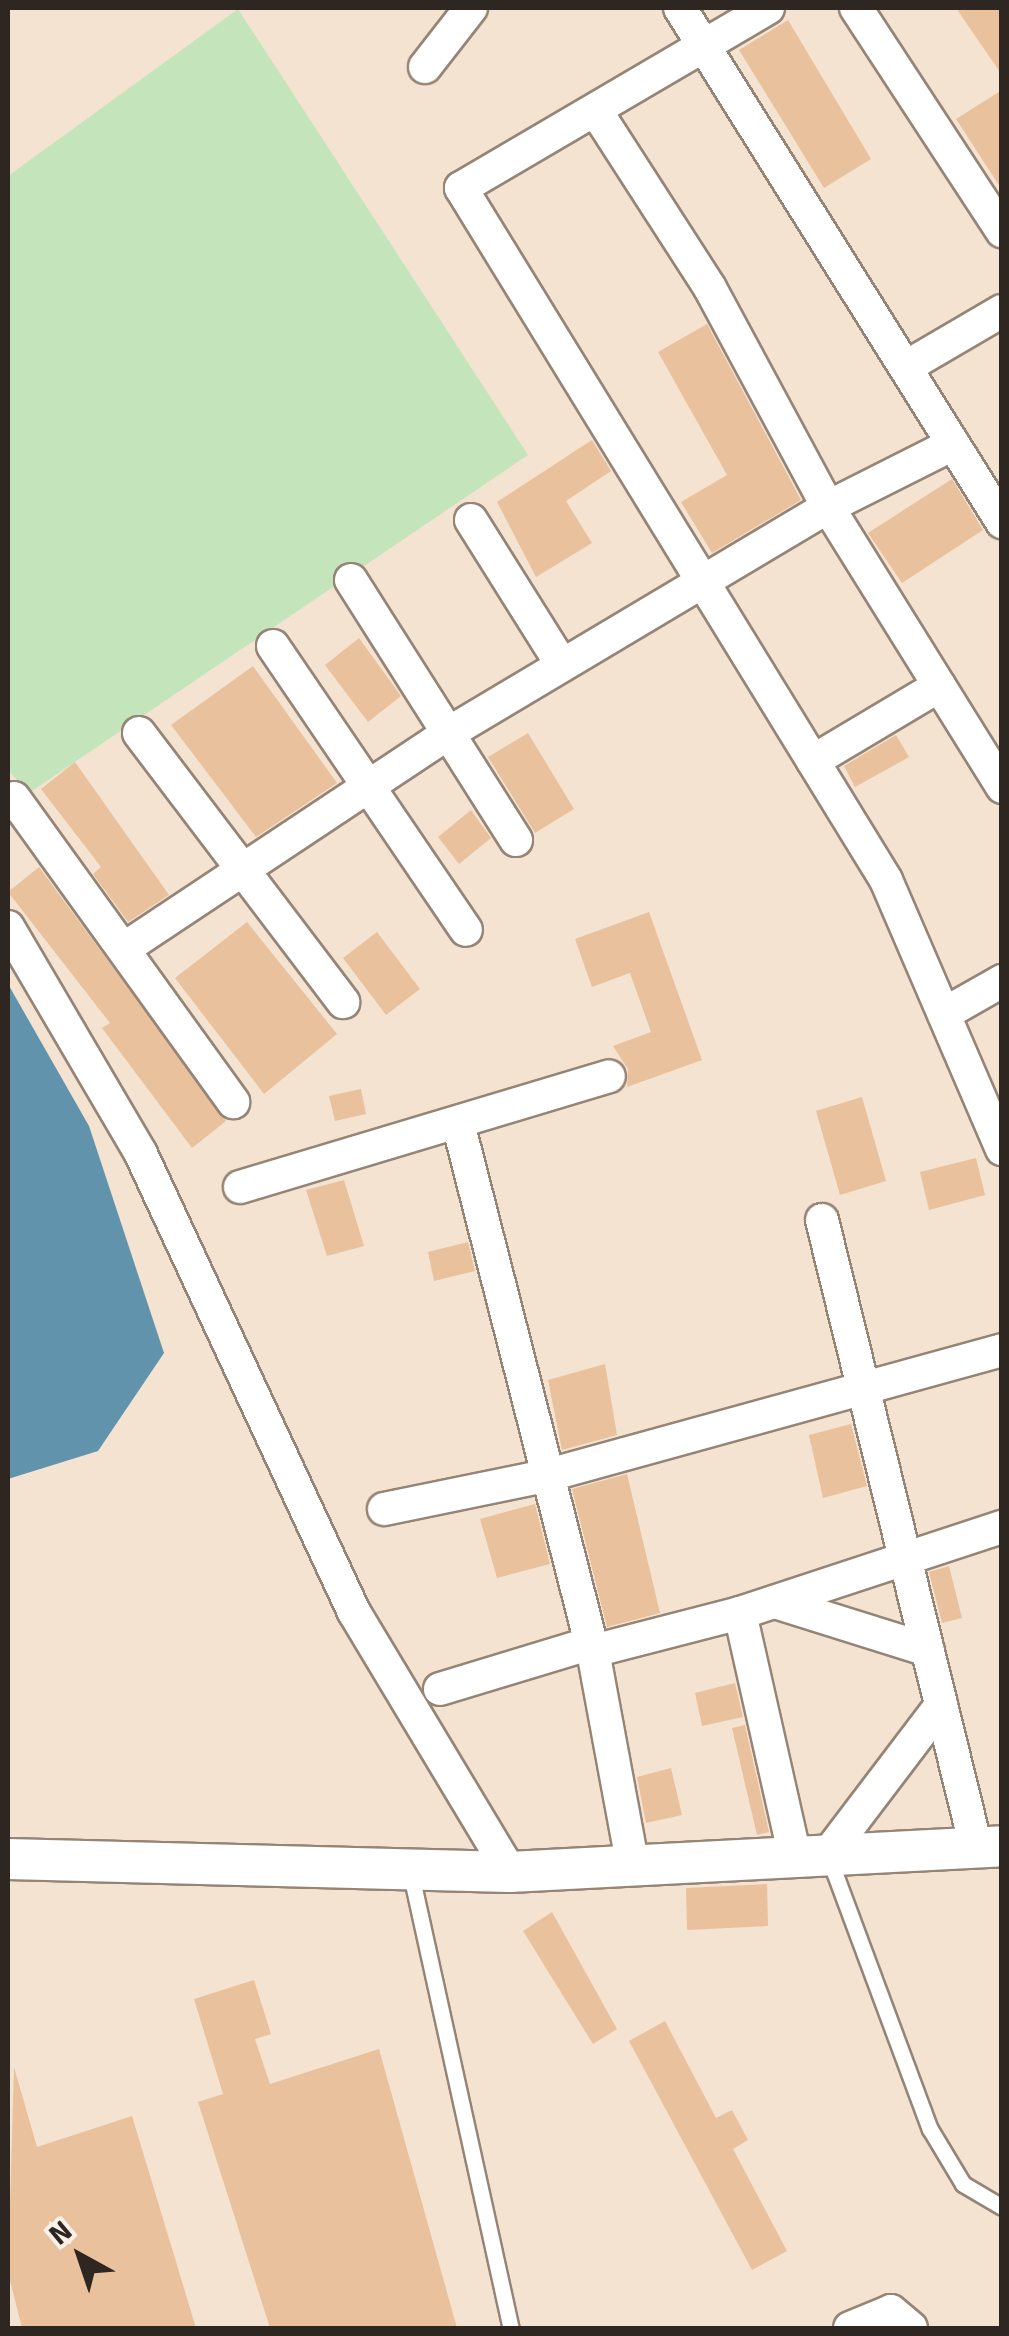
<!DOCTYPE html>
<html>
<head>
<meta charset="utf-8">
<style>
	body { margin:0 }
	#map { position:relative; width:1009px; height:2336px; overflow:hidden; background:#f5e3d2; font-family:Signika,sans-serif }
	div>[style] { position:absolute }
	.green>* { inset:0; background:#c4e4bc }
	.water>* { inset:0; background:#6194ac }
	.building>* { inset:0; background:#e9c19d }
	.roads { filter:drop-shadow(2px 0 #958576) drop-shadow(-2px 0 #958576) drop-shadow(0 2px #958576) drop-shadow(0 -2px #958576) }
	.service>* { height:15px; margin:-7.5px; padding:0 7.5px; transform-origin:7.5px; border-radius:7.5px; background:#fff }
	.minor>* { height:32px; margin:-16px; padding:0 16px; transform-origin:16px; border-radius:16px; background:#fff }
	.tertiary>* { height:40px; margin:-20px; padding:0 20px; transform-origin:20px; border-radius:20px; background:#fff }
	span { translate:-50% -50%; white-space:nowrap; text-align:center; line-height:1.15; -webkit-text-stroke:8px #fcf1e8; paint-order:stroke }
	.frame { position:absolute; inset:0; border:10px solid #2e2721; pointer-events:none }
	.north { position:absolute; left:30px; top:2206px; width:100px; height:100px; -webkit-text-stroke:8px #fcf1e8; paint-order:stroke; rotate:320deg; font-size:28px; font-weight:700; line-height:40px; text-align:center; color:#2e2721 }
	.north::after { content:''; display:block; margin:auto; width:35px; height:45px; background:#2e2721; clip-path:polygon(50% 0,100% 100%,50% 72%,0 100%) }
</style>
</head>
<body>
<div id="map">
	<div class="green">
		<i style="clip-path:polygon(238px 9px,528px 455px,29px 793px,8px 770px,8px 176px)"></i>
	</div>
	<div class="water">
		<i style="clip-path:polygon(8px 984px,89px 1126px,164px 1353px,98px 1451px,8px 1479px)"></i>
	</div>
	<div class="building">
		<i style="clip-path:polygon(956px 8px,1002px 8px,1002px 75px)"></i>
		<i style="clip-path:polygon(788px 20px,871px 159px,824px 188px,739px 50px)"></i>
		<i style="clip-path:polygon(1002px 90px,1002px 190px,956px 119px)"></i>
		<i style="clip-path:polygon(707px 324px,801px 500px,712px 553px,681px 502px,727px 475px,658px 352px)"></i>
		<i style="clip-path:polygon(592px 440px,611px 471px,566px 501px,592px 543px,536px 577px,497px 502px)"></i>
		<i style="clip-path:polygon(952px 479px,983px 530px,902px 583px,868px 533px)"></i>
		<i style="clip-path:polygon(359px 638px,401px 696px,368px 722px,325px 665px)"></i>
		<i style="clip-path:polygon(253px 666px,337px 783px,256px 837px,171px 725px)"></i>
		<i style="clip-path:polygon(528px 733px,574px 809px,535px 833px,488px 757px)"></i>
		<i style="clip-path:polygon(896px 735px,909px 757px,855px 787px,844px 766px)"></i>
		<i style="clip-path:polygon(75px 762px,169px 895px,128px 922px,93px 874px,101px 867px,41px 789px)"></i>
		<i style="clip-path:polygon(471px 810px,491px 838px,459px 864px,438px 837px)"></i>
		<i style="clip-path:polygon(39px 867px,226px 1121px,192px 1148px,102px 1028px,110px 1023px,8px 892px)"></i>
		<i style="clip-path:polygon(649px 912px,702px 1060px,627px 1087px,628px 1069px,613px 1046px,651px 1032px,630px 973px,592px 987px,575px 939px)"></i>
		<i style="clip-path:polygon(247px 922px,337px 1034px,264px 1094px,175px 978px)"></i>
		<i style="clip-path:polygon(377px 932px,420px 989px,386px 1015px,343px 958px)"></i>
		<i style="clip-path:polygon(361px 1089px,366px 1114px,335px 1121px,329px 1096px)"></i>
		<i style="clip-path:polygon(862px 1097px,886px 1181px,840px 1195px,816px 1111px)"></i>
		<i style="clip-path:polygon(976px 1158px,985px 1195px,929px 1210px,920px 1172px)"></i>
		<i style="clip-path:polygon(344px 1180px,364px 1246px,327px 1256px,306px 1190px)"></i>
		<i style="clip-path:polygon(468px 1242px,475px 1271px,434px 1281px,428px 1252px)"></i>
		<i style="clip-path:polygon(605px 1364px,617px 1435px,562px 1450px,548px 1380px)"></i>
		<i style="clip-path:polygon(851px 1424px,867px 1486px,823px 1498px,809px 1435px)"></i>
		<i style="clip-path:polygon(627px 1474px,660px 1613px,607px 1627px,572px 1489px)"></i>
		<i style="clip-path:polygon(535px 1504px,550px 1564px,497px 1578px,480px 1519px)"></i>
		<i style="clip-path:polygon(949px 1566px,962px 1618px,942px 1623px,929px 1572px)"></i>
		<i style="clip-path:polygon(735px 1683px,743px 1717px,702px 1726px,695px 1693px)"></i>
		<i style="clip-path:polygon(745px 1725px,769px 1832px,757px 1835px,732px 1728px)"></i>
		<i style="clip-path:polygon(671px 1768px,682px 1815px,646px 1823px,637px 1777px)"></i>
		<i style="clip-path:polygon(767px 1884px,768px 1926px,687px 1930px,686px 1888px)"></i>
		<i style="clip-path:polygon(552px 1912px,617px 2029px,593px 2044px,523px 1931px)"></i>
		<i style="clip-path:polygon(254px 1980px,271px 2034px,255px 2039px,270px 2084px,379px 2049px,457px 2328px,270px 2328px,198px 2102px,223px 2094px,194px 1999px)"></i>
		<i style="clip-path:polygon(665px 2021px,716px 2118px,732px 2110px,748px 2140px,733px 2149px,787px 2251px,752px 2270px,629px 2041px)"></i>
		<i style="clip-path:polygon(14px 2067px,37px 2147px,132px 2116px,196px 2328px,22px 2328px,8px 2273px)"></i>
	</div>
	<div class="roads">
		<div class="service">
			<i style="left:829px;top:1858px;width:289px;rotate:69.6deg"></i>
			<i style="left:930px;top:2129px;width:64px;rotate:59deg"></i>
			<i style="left:963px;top:2184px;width:45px;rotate:30.5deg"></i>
			<i style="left:410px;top:1870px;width:469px;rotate:77.6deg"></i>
		</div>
		<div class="minor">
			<i style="left:680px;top:8px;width:607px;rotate:57.93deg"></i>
			<i style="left:768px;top:8px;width:356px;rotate:149.6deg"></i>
			<i style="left:461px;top:188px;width:812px;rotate:58.44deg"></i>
			<i style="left:886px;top:880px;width:293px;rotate:66.7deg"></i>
			<i style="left:856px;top:8px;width:267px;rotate:56.8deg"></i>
			<i style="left:425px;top:67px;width:75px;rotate:-52.1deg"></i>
			<i style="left:596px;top:111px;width:211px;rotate:57.2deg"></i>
			<i style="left:710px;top:288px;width:249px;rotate:61.7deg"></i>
			<i style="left:828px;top:507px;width:330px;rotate:58.1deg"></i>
			<i style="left:906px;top:367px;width:111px;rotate:-30.3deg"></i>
			<i style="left:471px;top:520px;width:171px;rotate:57.9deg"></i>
			<i style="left:351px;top:580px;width:308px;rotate:57.6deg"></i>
			<i style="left:273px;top:646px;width:343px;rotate:55.8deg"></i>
			<i style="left:139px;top:733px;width:338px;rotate:52.8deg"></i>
			<i style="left:813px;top:761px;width:147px;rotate:-30.8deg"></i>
			<i style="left:14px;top:798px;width:375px;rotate:54.2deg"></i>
			<i style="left:8px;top:927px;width:263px;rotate:59.6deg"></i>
			<i style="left:141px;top:1154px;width:505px;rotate:65.06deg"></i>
			<i style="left:354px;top:1612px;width:303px;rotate:59deg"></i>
			<i style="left:125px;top:948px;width:387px;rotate:-33.6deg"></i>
			<i style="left:447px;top:734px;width:443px;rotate:-30.8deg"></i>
			<i style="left:828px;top:507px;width:140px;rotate:-26.7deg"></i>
			<i style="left:944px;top:1014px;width:67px;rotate:-29.6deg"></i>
			<i style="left:458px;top:1123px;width:545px;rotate:75.66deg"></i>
			<i style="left:593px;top:1651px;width:220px;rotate:79.5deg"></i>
			<i style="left:240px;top:1187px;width:385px;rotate:-16.7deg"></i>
			<i style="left:822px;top:1220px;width:646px;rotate:76.2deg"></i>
			<i style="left:384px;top:1509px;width:164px;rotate:-11.6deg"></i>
			<i style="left:545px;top:1476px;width:474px;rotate:-15.4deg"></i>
			<i style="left:775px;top:1602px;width:160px;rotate:17.4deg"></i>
			<i style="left:740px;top:1613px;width:245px;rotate:77.3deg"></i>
			<i style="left:593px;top:1651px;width:152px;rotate:-14.5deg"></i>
			<i style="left:740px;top:1613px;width:276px;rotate:-18.2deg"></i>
			<i style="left:440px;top:1689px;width:158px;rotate:-16.9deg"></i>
			<i style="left:828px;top:1854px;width:187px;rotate:-52.8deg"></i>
			<i style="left:850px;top:2328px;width:44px;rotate:-22.5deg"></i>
			<i style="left:891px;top:2311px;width:26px;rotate:40deg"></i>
		</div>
		<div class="tertiary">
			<i style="left:8px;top:1859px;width:502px;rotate:1.48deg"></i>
			<i style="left:510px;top:1872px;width:493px;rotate:-3deg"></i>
		</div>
	</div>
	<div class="frame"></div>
	<div class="north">N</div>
</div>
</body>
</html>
